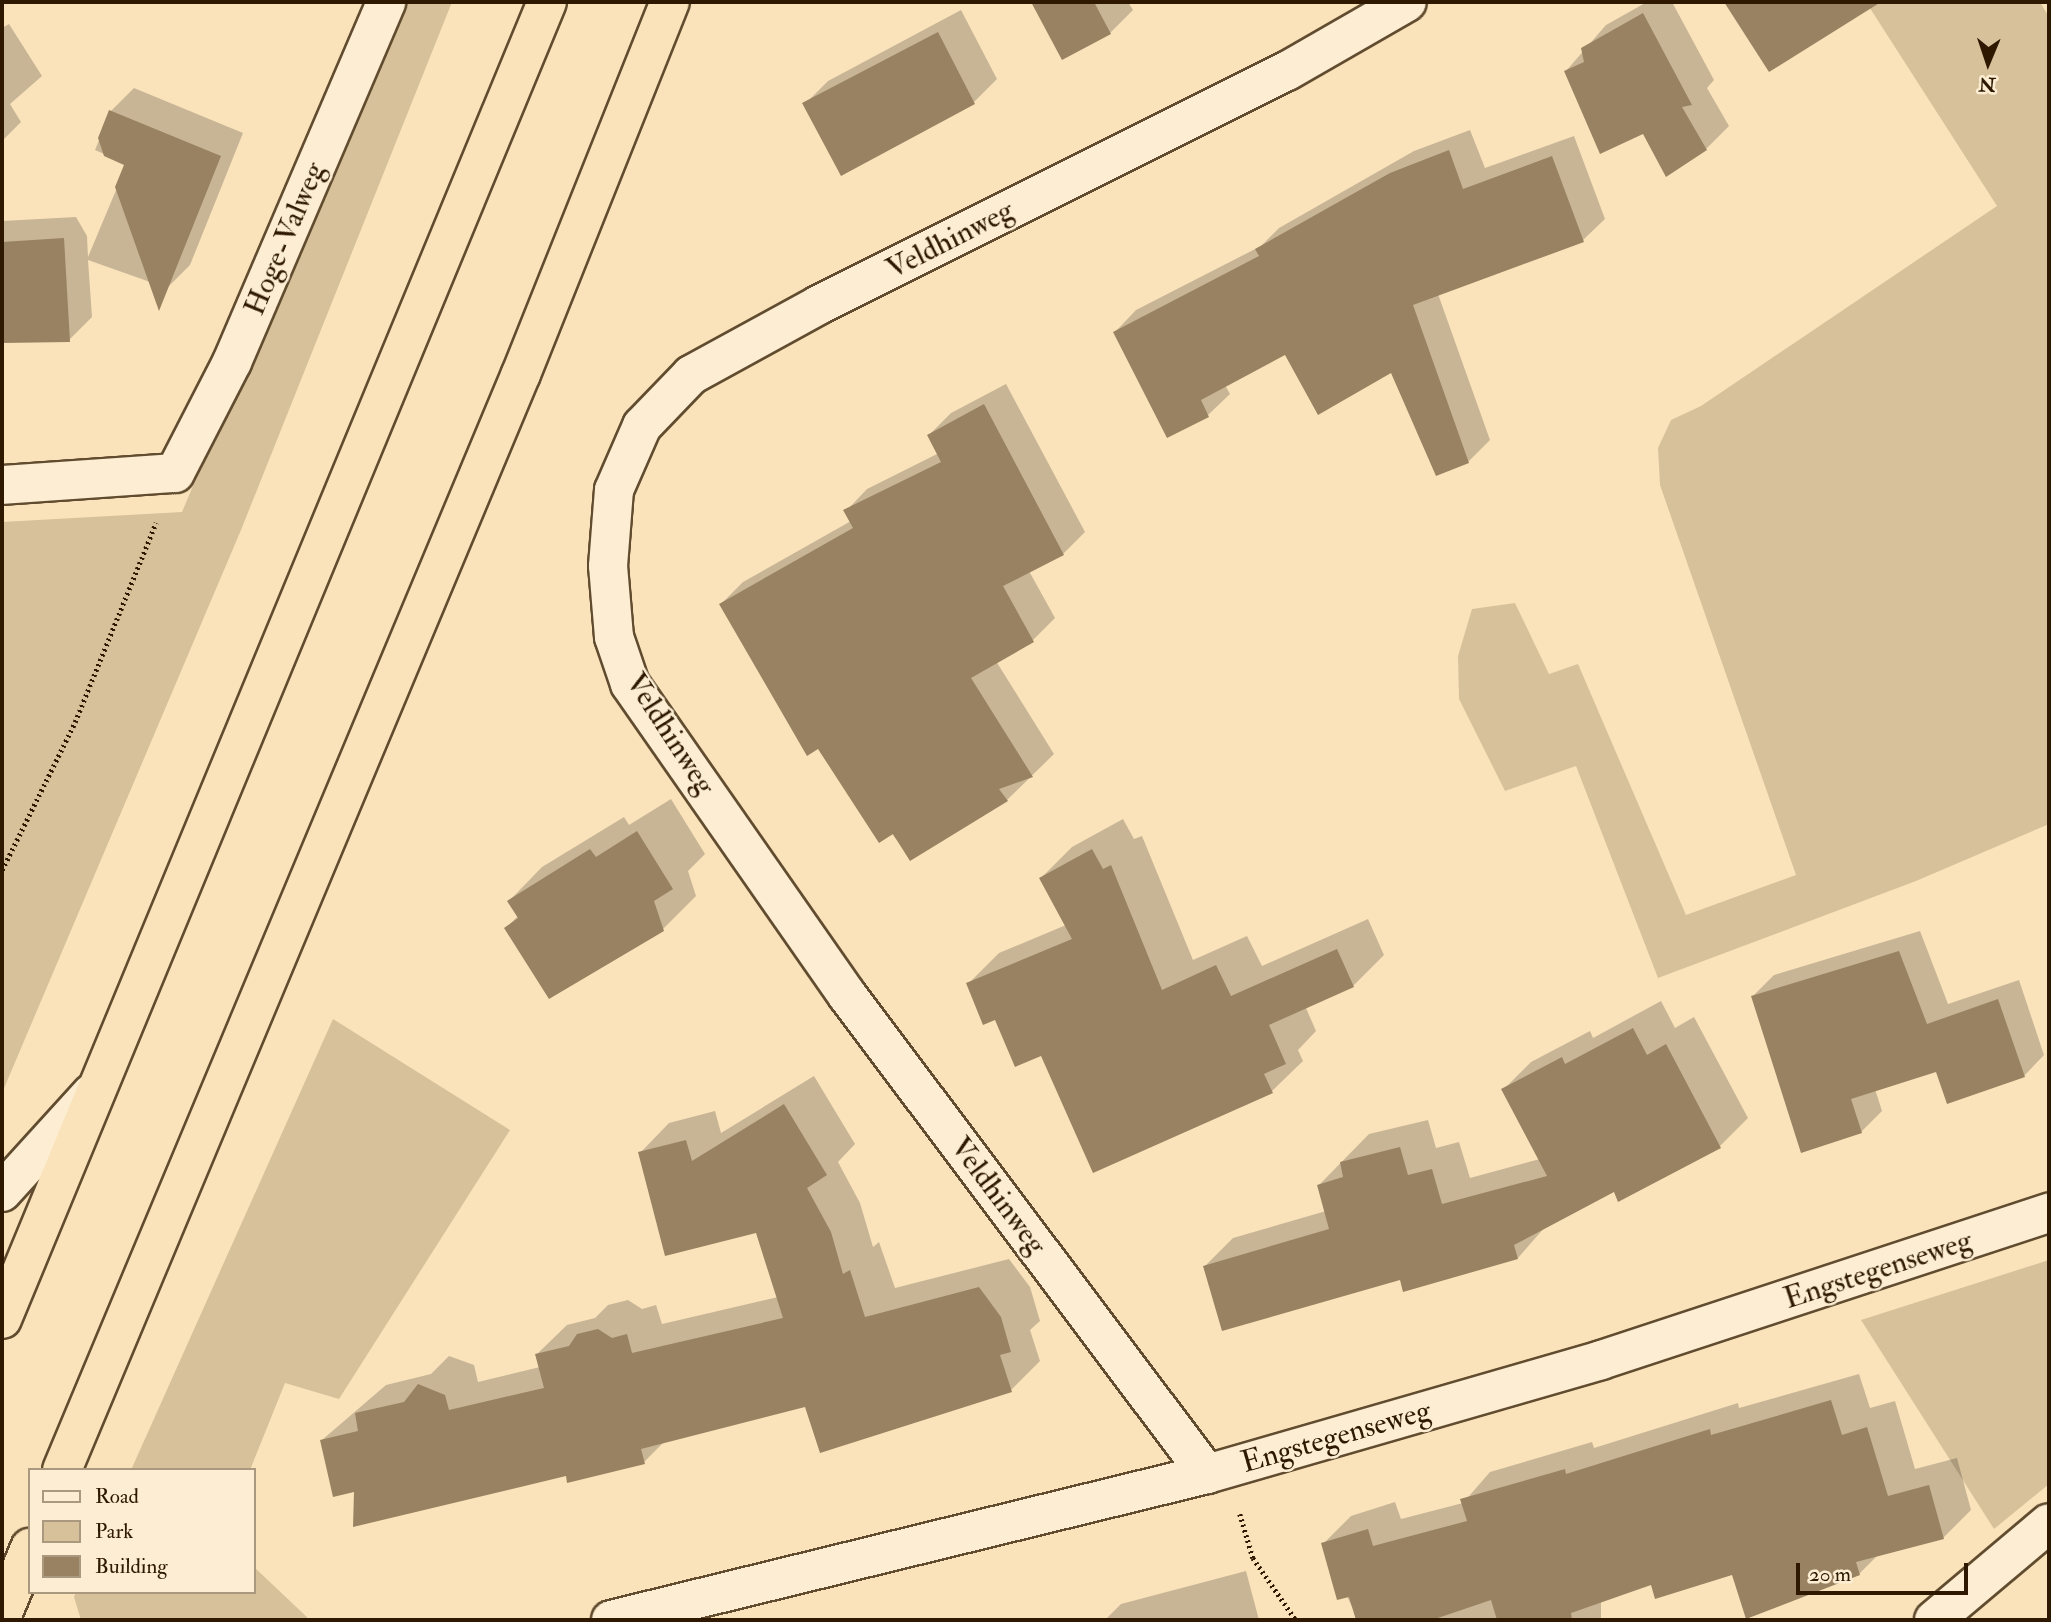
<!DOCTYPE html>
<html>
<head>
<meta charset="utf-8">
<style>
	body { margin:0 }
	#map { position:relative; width:2051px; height:1622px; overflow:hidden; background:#fae3bb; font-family:"IM FELL Double Pica",serif }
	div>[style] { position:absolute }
	.green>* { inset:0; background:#d7c19b }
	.shadow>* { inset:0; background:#0003 }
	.building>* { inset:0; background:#988261 }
	.path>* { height:4.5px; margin-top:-2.25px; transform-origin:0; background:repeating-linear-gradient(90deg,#2e1900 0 2px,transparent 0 5.5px) }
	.roads { filter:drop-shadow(2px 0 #614c2f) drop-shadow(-2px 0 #614c2f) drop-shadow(0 2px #614c2f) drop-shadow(0 -2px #614c2f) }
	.minor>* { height:38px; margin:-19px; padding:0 19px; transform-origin:19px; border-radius:19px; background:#fcedd3 }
	.highway>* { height:38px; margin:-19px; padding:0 19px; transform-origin:19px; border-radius:19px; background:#fae3bb }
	span { translate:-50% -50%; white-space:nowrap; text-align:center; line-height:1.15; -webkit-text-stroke:5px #fcedd3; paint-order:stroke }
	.street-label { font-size:30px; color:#2e1900 }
	.frame { position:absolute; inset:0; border:4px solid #2e1900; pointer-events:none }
	.legend { position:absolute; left:28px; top:1468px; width:228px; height:126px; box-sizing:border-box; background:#fcedd3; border:2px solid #aa987f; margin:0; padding:9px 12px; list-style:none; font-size:21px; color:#2e1900 }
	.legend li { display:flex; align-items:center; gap:14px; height:35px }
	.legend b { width:35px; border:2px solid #aa987f }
	.north { position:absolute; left:1953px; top:28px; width:70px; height:70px; -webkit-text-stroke:5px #fcedd3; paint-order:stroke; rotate:182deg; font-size:19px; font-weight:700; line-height:28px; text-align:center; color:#2e1900 }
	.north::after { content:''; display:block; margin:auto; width:24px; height:32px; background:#2e1900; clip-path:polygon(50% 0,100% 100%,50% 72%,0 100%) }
	.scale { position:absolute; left:1796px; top:1563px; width:172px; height:32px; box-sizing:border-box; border:4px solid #2e1900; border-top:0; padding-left:9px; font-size:21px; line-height:24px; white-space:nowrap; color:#2e1900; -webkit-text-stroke:5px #fcedd3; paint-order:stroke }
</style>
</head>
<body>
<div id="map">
	<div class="green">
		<i style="clip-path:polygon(398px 2px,452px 2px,241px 530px,2px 1093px,2px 522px,182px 512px)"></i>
		<i style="clip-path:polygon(1866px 2px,2040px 2px,2049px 17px,2049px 824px,1916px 881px,1658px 978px,1576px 766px,1505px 791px,1459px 699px,1458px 656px,1472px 609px,1515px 603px,1549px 674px,1578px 664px,1686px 915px,1796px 875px,1660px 485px,1658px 448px,1671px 420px,1701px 406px,1997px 206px)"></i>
		<i style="clip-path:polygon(333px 1019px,510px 1130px,339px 1399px,285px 1383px,250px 1470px,131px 1470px)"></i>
		<i style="clip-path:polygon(2049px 1260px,2049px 1484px,1994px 1529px,1861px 1320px)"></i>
		<i style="clip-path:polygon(254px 1567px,310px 1620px,81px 1620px,74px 1597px,76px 1592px,254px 1592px)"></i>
	</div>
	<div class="shadow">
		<i style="clip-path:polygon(1033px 2px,1128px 2px,1133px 10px,1110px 33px,1063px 58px)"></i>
		<i style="clip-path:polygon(1647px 2px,1672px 2px,1714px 80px,1707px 88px,1729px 126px,1706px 149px,1644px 132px,1566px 71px,1606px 25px)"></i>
		<i style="clip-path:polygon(1726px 2px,1868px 2px,1851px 19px,1770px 70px)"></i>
		<i style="clip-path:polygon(961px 10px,997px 79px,974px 102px,841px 173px,805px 104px,828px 81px)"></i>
		<i style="clip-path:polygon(9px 24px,42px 76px,10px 104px,21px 122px,2px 141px,2px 28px)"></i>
		<i style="clip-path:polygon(134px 88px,243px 133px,190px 265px,167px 288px,88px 260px,92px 317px,69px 340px,2px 342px,2px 221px,76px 217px,87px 236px,88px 257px,127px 164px,95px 150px,111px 111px)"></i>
		<i style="clip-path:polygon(1470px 130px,1485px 168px,1574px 136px,1605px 219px,1583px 240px,1438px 294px,1490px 440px,1468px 462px,1392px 370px,1286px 353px,1225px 385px,1230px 394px,1208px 415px,1115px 332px,1136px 310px,1261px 246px,1279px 228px,1414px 151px)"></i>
		<i style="clip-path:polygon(1006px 384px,1085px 532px,1063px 554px,1029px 571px,1055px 618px,1033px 640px,996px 661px,1054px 754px,1007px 800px,910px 858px,721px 604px,743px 582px,851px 521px,846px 511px,867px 489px,939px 453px,929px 435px,951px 413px)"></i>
		<i style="clip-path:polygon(671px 799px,705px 854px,688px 871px,696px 896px,663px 929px,506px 928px,518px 916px,509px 901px,542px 867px,624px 817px,629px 825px)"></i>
		<i style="clip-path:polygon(1123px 819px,1134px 839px,1142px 836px,1193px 960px,1247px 936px,1262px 966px,1368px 919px,1384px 955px,1353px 986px,1306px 1008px,1316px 1031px,1298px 1050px,1303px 1061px,1272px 1091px,1042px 1054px,996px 1017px,968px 984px,999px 953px,1066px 925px,1041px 878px,1072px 847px)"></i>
		<i style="clip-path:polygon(1920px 931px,1948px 1004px,2019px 980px,2044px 1055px,2024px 1076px,1938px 1070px,1875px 1089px,1882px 1111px,1861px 1132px,1753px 996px,1774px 975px)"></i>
		<i style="clip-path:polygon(1661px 1001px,1675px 1028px,1694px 1017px,1748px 1118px,1720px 1146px,1615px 1190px,1545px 1227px,1518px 1258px,1401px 1278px,1205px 1266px,1233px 1238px,1326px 1211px,1319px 1185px,1369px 1134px,1428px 1120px,1436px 1148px,1459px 1142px,1470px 1178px,1540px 1159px,1503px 1090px,1531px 1062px,1590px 1031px,1593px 1038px)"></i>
		<i style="clip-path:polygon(814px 1076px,855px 1144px,838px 1162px,860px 1203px,873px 1247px,879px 1242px,895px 1288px,1009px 1259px,1030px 1287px,1040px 1321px,1030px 1330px,1040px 1361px,1011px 1390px,806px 1405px,664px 1442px,644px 1462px,567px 1474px,356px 1490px,322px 1440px,386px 1385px,431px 1374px,449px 1356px,474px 1365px,478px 1382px,540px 1367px,537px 1354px,567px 1325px,595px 1318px,608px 1305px,628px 1300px,642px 1309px,656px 1305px,662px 1324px,778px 1297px,758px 1231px,640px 1153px,669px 1123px,715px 1111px,721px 1133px)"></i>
		<i style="clip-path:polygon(1859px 1374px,1870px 1408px,1895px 1401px,1915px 1469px,1957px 1458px,1971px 1510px,1943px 1538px,1879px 1554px,1859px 1574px,1733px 1573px,1652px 1583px,1601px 1600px,1601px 1620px,1358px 1620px,1323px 1544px,1351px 1516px,1395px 1502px,1401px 1519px,1463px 1503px,1490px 1472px,1592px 1442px,1594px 1448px,1738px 1403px,1739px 1408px)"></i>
		<i style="clip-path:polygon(1246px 1571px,1259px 1620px,1105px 1620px,1121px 1604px)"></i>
	</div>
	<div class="building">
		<i style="clip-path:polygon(1031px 2px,1094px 2px,1111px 34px,1062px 60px)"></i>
		<i style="clip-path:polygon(1724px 2px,1881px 2px,1769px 72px)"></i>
		<i style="clip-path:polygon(1643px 13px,1692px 105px,1682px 107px,1707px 150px,1666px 177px,1643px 134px,1600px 154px,1564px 71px,1584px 62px,1581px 48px)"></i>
		<i style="clip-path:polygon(938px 32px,975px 104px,841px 176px,802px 103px)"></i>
		<i style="clip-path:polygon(109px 110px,221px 156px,159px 311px,115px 187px,124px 165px,104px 156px,98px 138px)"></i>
		<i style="clip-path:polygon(1449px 150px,1463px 189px,1552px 156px,1584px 242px,1413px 305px,1469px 463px,1436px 476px,1391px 373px,1318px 415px,1285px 355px,1201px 400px,1209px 417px,1167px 438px,1113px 332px,1259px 256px,1255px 249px,1390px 173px)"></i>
		<i style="clip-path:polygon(64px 238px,70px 342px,2px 343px,2px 242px)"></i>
		<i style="clip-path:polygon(984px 404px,1064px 555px,1003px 586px,1034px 642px,971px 678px,1033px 777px,999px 789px,1008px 801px,910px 861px,893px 834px,879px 843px,818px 749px,807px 756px,719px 604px,853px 528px,843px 510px,941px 462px,927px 435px)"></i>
		<i style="clip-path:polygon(637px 831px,673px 889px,654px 901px,664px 931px,549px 999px,504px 928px,518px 918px,507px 901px,590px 849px,596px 857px)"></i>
		<i style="clip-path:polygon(1092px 849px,1103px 869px,1111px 865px,1162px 990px,1216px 965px,1231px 996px,1337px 949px,1354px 987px,1269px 1025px,1286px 1064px,1264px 1074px,1273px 1093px,1093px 1173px,1041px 1056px,1015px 1067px,995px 1020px,983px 1025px,966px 983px,1072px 939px,1039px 878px)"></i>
		<i style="clip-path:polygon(1899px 951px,1927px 1024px,1998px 999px,2025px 1077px,1947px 1104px,1936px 1072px,1851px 1099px,1862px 1133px,1801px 1153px,1751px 996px)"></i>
		<i style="clip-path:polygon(1633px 1028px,1647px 1055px,1666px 1044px,1721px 1148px,1618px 1202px,1614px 1192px,1514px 1245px,1518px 1259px,1403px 1292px,1400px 1280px,1222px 1331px,1203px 1266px,1329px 1229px,1317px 1185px,1343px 1177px,1340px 1162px,1400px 1147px,1408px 1175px,1432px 1169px,1442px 1204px,1547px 1176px,1501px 1089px,1562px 1057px,1565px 1064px)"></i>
		<i style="clip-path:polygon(784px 1104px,827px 1175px,807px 1188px,831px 1232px,843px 1274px,850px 1270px,865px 1317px,979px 1287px,1001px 1317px,1011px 1352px,1000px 1355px,1012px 1392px,820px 1453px,805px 1407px,641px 1449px,645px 1464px,567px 1483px,566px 1476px,353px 1527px,354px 1492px,333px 1497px,320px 1440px,358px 1431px,355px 1413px,404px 1402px,418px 1384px,445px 1395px,449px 1410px,544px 1388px,535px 1354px,569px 1346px,577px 1334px,598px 1329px,612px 1338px,627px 1334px,632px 1353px,783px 1318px,756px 1233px,665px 1256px,638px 1152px,686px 1140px,692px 1161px)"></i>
		<i style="clip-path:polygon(1831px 1400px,1842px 1435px,1867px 1427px,1888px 1496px,1929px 1485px,1944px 1539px,1856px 1562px,1860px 1575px,1746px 1619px,1732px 1575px,1655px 1599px,1651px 1585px,1571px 1613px,1572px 1620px,1497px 1620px,1491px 1600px,1432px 1620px,1356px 1620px,1349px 1597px,1337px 1600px,1321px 1543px,1368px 1529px,1373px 1546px,1467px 1521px,1460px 1499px,1565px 1469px,1566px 1474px,1710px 1429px,1711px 1435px)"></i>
	</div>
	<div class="path">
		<i style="left:2px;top:870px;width:165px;rotate:-63.7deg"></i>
		<i style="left:75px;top:722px;width:215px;rotate:-67.9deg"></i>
		<i style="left:1240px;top:1514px;width:46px;rotate:73.5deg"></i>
		<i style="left:1253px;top:1558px;width:75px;rotate:55.3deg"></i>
	</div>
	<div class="roads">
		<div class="minor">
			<i style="left:2px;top:485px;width:173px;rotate:-4deg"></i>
			<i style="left:175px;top:473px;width:125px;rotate:-62.8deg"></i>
			<i style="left:232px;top:362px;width:392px;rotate:-66.8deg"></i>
			<i style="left:2px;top:1192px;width:134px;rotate:-47.7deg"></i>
			<i style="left:1207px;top:1474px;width:599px;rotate:-126.93deg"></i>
			<i style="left:847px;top:995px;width:379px;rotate:-124.9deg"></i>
			<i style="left:630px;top:684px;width:50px;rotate:-108.8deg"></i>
			<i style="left:614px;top:637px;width:71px;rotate:-94.8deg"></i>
			<i style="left:608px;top:566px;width:76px;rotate:-85.5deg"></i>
			<i style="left:614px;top:490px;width:70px;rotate:-66.4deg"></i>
			<i style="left:642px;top:426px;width:71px;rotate:-46.1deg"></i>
			<i style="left:691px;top:375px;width:146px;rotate:-28.7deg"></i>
			<i style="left:819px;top:305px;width:523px;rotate:-26.57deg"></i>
			<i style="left:1287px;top:71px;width:138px;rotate:-29.9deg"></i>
			<i style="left:611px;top:1620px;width:614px;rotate:-13.76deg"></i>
			<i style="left:1207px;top:1474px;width:410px;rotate:-16.1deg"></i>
			<i style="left:1601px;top:1360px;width:472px;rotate:-18.2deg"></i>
			<i style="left:1934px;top:1620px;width:150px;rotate:-40.1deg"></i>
		</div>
		<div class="highway">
			<i style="left:2px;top:1319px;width:1425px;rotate:-67.52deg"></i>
			<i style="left:62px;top:1470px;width:1188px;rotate:-67.28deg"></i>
			<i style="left:521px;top:374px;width:401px;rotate:-68.2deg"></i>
			<i style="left:2px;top:1615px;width:73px;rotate:-67.3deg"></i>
		</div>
	</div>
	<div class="street-label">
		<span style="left:285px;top:239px;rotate:-67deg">Hoge-Valweg</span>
		<span style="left:950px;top:240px;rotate:-27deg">Veldhinweg</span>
		<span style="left:670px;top:734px;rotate:57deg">Veldhinweg</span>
		<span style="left:998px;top:1196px;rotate:53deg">Veldhinweg</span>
		<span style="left:1878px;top:1270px;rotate:-18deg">Engstegenseweg</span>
		<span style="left:1336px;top:1437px;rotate:-16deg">Engstegenseweg</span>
	</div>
	<div class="frame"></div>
	<ul class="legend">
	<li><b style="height:9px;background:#fcedd3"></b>Road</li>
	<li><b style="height:19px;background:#d7c19b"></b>Park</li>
	<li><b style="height:19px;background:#988261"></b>Building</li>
	</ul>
	<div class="north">N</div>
	<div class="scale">20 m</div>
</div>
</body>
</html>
